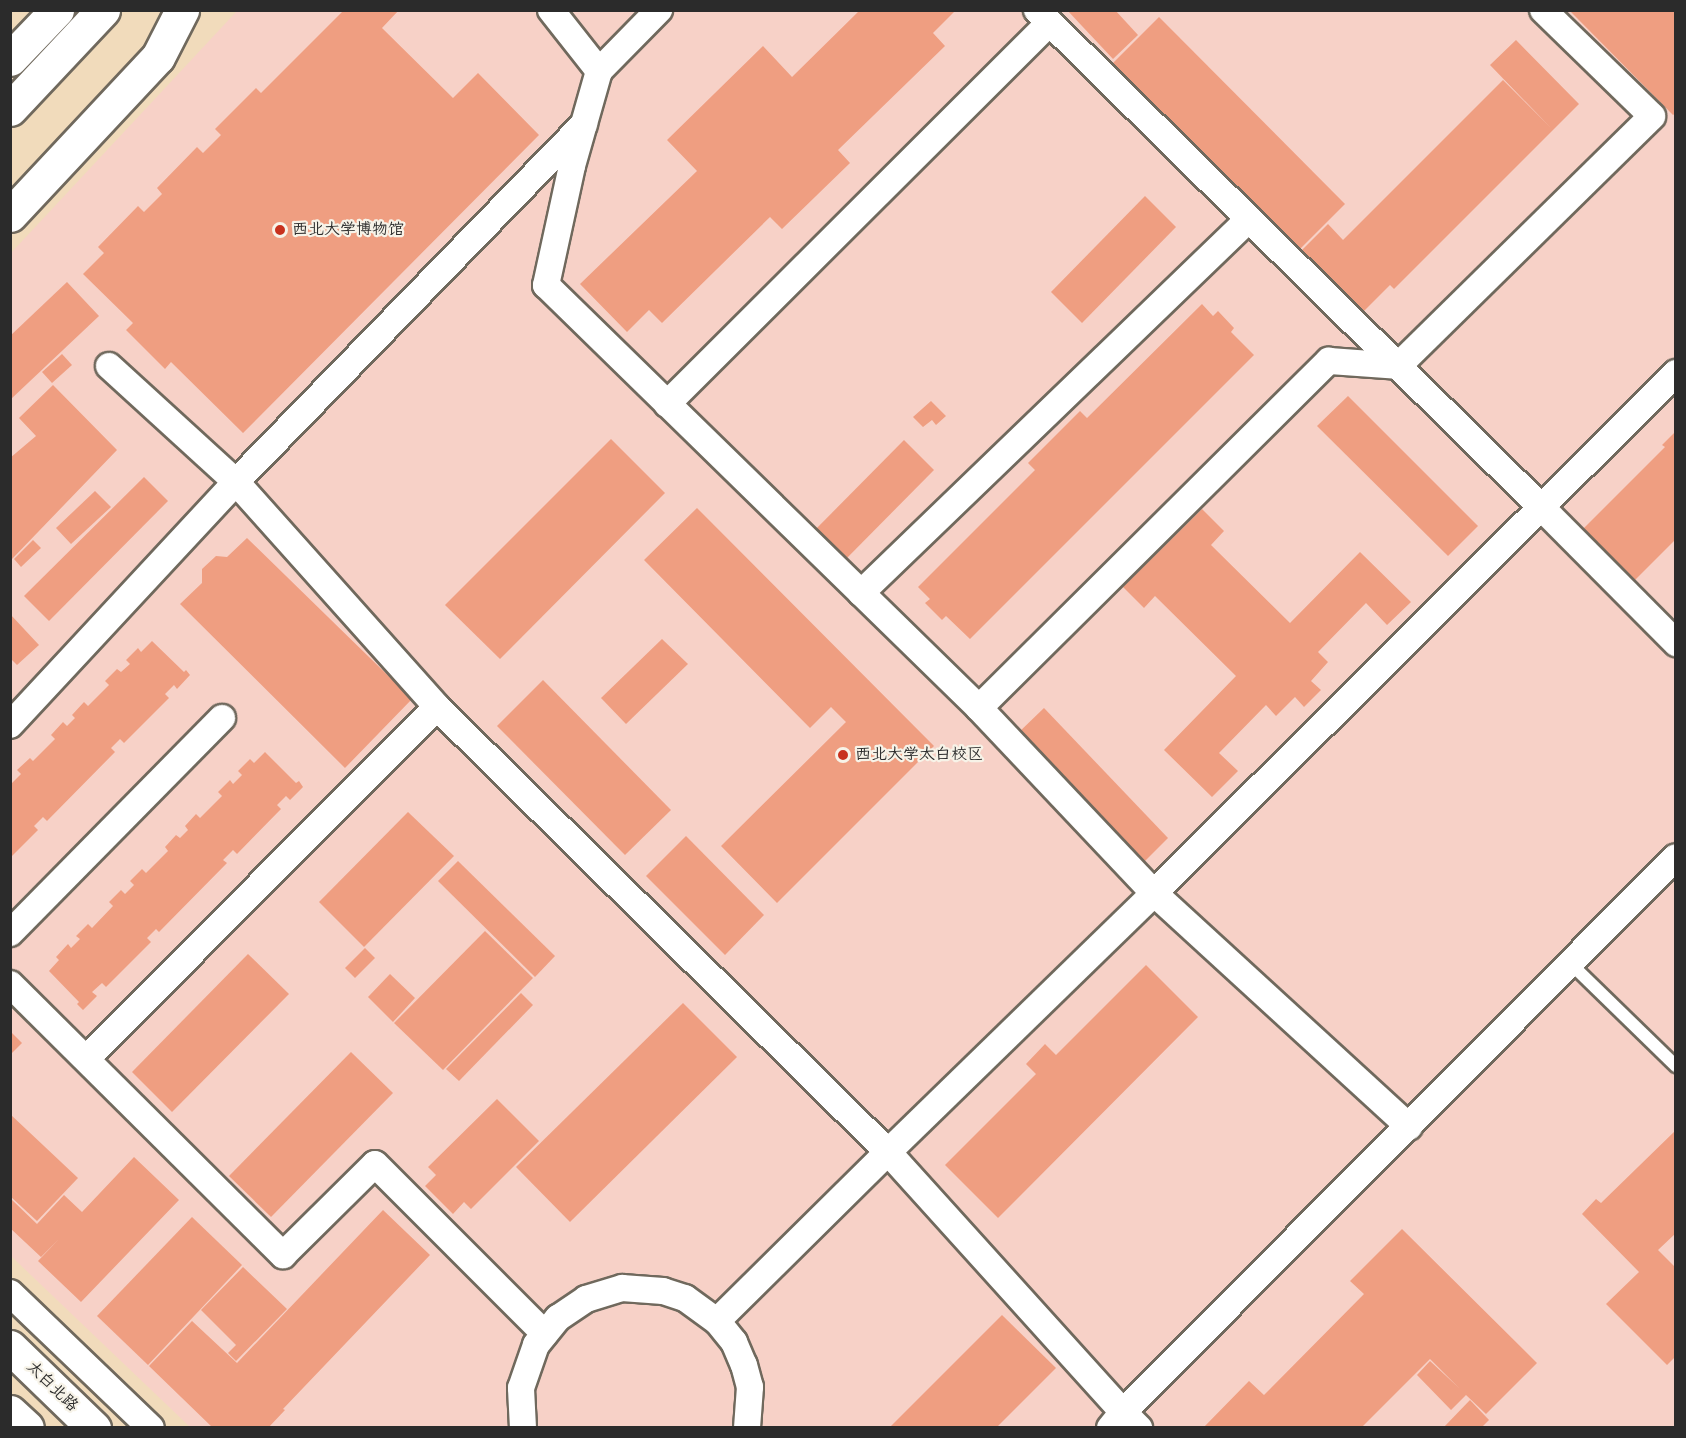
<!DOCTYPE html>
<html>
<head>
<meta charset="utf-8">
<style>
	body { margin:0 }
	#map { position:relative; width:1686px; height:1438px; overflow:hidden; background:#f1dbbb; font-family:"Balsamiq Sans","LXGW WenKai TC",sans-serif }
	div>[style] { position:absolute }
	.built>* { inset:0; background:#f7d1c7 }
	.building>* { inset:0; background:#ef9e81 }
	.roads { filter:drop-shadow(2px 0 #70695d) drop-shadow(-2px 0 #70695d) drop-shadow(0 2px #70695d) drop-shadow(0 -2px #70695d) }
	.service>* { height:12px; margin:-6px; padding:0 6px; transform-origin:6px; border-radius:6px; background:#fff }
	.minor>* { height:26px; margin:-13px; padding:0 13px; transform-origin:13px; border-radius:13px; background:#fff }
	.primary>* { height:33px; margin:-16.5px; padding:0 16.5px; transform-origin:16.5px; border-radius:16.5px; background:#fff }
	.dots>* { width:16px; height:16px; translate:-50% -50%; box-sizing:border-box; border:3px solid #f7f3e8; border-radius:50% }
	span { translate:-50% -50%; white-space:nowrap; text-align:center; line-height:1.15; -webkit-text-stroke:4.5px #f7f3e8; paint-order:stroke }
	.poi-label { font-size:16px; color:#2b2b2b }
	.left { translate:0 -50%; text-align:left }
	.street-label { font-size:16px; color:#2b2b2b }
	.frame { position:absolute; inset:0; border:12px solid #2b2b2b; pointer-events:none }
</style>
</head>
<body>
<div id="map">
	<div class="built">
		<i style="clip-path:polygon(237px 11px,1675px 11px,1675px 1427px,190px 1427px,11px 1256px,10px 254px)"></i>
	</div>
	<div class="building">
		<i style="clip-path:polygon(344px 10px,399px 10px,382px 28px,453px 98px,478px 73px,539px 135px,243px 433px,171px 362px,165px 369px,126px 330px,133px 323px,83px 274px,104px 253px,98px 247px,138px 206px,144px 212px,162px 194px,157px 188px,197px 147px,203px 153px,221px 135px,215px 129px,256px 88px,261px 93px)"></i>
		<i style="clip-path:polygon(860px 10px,956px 10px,933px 33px,945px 46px,838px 150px,850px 163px,782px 229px,770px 217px,662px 323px,649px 310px,627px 332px,580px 284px,697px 171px,667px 140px,763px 46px,792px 77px)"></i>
		<i style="clip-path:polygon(1067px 10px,1115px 10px,1138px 35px,1113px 59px)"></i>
		<i style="clip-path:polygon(1569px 10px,1674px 10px,1676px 113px,1673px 115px)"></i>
		<i style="clip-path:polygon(1159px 17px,1345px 204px,1295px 254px,1109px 67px)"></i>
		<i style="clip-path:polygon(1516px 40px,1579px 104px,1394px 289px,1390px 285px,1361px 314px,1300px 252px,1328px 224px,1343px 240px,1503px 80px,1551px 128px,1490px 65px)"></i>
		<i style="clip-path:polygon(1145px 196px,1176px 227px,1082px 323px,1051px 292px)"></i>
		<i style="clip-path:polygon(67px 282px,99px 316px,10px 400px,10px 336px)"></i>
		<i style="clip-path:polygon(1202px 304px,1213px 316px,1218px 311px,1234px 328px,1231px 332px,1254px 355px,970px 639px,946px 616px,942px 620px,925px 603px,930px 599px,918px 587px,1035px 470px,1028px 463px,1080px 411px,1087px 418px)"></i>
		<i style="clip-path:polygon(62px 354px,72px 365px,52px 383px,42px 372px)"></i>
		<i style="clip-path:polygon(53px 385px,117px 450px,12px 559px,10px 458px,36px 436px,19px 418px)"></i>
		<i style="clip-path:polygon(1348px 396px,1478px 526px,1448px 556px,1317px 426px)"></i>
		<i style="clip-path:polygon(931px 401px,946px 416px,936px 425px,932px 420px,923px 427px,913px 417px)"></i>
		<i style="clip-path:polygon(1676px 431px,1676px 539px,1627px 588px,1576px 536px,1665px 447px,1662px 445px)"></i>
		<i style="clip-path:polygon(611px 439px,665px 493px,500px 659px,445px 605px)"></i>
		<i style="clip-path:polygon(904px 440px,934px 470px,842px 563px,812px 533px)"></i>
		<i style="clip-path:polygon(144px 477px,168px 501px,49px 621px,24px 596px)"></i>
		<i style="clip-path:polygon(95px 491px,111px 507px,71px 544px,56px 528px)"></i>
		<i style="clip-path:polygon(697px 508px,934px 746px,777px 903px,721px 846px,846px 722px,831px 707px,810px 728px,644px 560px)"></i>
		<i style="clip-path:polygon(1202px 509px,1224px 531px,1211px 545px,1290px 623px,1360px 552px,1411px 602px,1387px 625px,1366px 603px,1318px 652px,1328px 662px,1311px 681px,1321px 690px,1304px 707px,1295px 697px,1276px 716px,1266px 705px,1219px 753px,1238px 771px,1212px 797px,1164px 750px,1236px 676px,1155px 596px,1144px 608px,1123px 587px)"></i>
		<i style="clip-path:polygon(247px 538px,412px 699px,345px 768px,180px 604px,202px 583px,202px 569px,216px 556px,227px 557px)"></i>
		<i style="clip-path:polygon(33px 540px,41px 548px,21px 567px,14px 559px)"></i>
		<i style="clip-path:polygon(10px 614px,39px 645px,17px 665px,10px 658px)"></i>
		<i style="clip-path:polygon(662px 639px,688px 664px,626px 724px,601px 698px)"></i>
		<i style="clip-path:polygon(152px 641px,184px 672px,186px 670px,190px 675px,177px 689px,174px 685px,165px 694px,169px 698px,124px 743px,120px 739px,111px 748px,115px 752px,47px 821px,43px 817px,34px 826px,38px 830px,10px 858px,10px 781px,12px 783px,21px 774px,17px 770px,30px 758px,33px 761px,55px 739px,51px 735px,63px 722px,67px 726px,75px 718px,72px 715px,84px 702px,88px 706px,109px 685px,105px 681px,117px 669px,121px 672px,130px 664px,126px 660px,138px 648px,141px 652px)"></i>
		<i style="clip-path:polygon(543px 680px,671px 810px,625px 855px,497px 726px)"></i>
		<i style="clip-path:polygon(1044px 708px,1168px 838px,1140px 866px,1015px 736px)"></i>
		<i style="clip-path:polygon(265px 752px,296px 783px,299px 781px,303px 787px,290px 800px,286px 796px,277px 805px,281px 809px,237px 854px,233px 850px,223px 860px,227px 863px,159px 932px,156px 929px,147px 938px,151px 942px,106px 987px,102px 983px,92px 992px,97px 996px,83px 1010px,77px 1004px,79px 1002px,49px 971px,59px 960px,56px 957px,68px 944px,71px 948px,80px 939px,76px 936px,88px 924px,92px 928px,113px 906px,109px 902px,121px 890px,125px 894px,134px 885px,130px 881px,142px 869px,146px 873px,168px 851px,165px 847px,176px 835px,180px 838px,188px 830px,185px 826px,196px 814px,200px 818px,222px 796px,218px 792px,230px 780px,233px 784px,242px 775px,238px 771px,250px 759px,254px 763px)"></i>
		<i style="clip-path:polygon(408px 812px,454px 856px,364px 947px,319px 902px)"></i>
		<i style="clip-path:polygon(686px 836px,764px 915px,725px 955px,646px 876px)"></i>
		<i style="clip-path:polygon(458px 861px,555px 956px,535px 977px,438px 881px)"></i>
		<i style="clip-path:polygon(485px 931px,533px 978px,443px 1070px,394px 1023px)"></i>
		<i style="clip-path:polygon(365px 948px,375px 958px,355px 978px,345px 968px)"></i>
		<i style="clip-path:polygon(248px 954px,289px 994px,172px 1112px,132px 1072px)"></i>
		<i style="clip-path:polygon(1146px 965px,1198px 1017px,998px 1218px,945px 1165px,1036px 1074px,1026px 1064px,1045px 1044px,1056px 1055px)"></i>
		<i style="clip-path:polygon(390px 974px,415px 998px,393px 1022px,368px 997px)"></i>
		<i style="clip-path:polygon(521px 993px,533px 1005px,459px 1081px,446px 1069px)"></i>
		<i style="clip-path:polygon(683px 1003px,737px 1057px,570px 1222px,516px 1167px)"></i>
		<i style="clip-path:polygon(10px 1031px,22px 1043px,10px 1055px)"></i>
		<i style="clip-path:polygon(351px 1052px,393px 1093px,271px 1217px,229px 1176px)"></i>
		<i style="clip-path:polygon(497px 1099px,539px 1141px,471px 1209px,464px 1202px,453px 1214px,425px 1186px,436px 1175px,428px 1167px)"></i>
		<i style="clip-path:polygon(10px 1114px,78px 1178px,37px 1221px,10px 1196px)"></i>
		<i style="clip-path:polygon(1676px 1130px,1676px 1233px,1658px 1250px,1676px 1268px,1676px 1356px,1667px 1365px,1606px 1304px,1639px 1272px,1582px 1214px,1596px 1199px,1601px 1203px)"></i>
		<i style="clip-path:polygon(134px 1157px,179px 1200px,81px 1302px,38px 1261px,59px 1239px,41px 1257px,10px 1228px,10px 1198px,37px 1224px,64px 1195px,82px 1212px)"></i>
		<i style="clip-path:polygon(383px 1210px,430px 1255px,283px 1409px,285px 1410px,268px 1428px,213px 1428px,149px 1366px,192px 1321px,237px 1363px)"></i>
		<i style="clip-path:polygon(192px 1217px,242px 1265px,148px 1365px,97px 1316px)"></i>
		<i style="clip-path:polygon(1402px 1229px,1537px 1363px,1486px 1414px,1466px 1395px,1451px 1410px,1417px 1375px,1430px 1361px,1459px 1388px,1430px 1359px,1361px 1428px,1203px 1428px,1249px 1381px,1264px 1395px,1364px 1294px,1350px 1281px)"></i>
		<i style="clip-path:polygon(243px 1267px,287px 1309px,236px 1361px,228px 1353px,236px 1345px,201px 1310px)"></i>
		<i style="clip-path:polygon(1002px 1315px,1056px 1368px,996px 1428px,889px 1428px)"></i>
		<i style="clip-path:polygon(1470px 1400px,1489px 1420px,1481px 1428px,1443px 1428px)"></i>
	</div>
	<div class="roads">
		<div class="service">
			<i style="left:1570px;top:963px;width:148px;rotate:44.2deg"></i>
		</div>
		<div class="minor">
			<i style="left:551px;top:10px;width:78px;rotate:51.8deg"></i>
			<i style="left:599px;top:71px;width:86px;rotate:-45.5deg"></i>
			<i style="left:1037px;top:10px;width:708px;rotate:44.6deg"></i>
			<i style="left:1541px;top:507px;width:192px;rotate:45.2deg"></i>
			<i style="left:599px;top:71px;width:99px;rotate:105.9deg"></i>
			<i style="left:572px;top:166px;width:122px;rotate:102.3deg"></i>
			<i style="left:546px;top:285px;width:605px;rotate:44.33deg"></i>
			<i style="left:979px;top:708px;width:255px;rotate:46.6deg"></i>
			<i style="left:1154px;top:893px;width:346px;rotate:42.5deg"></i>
			<i style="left:584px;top:124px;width:499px;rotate:134.2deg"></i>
			<i style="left:236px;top:482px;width:302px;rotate:48.2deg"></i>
			<i style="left:437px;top:707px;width:634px;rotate:44.62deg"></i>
			<i style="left:888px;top:1152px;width:371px;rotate:-44.2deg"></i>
			<i style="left:1154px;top:893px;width:737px;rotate:-44.89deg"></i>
			<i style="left:667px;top:404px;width:540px;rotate:-44.92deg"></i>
			<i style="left:861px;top:593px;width:539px;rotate:-43.95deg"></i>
			<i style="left:979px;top:708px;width:493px;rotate:-44.8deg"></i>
			<i style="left:1329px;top:361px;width:69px;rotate:4.1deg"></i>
			<i style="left:1398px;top:366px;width:356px;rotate:-44.5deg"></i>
			<i style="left:1652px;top:116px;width:152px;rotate:-135.8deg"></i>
			<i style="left:10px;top:725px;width:332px;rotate:-47.1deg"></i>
			<i style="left:236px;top:482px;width:172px;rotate:-137.6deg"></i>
			<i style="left:10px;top:933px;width:302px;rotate:-45.4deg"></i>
			<i style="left:10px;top:984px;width:385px;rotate:44.8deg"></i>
			<i style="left:283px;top:1255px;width:129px;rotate:-44.7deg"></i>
			<i style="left:375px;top:1164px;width:240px;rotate:45deg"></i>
			<i style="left:86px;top:1059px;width:497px;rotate:-45.1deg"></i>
			<i style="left:10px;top:1293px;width:195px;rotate:43.8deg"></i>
			<i style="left:717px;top:1321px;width:27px;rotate:51deg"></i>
			<i style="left:734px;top:1342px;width:25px;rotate:67deg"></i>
			<i style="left:744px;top:1365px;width:23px;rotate:75deg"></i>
			<i style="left:750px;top:1387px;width:41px;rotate:94.2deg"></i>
			<i style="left:523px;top:1428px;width:40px;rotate:-92.9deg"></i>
			<i style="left:521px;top:1388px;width:46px;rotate:-70.8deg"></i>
			<i style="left:536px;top:1345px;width:35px;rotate:-51deg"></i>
			<i style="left:558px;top:1318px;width:34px;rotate:-34deg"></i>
			<i style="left:586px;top:1299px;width:38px;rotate:-17deg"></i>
			<i style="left:622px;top:1288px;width:41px;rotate:4.2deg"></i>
			<i style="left:663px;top:1291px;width:23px;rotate:18deg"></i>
			<i style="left:685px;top:1298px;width:39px;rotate:36deg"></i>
			<i style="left:717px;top:1321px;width:240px;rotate:-44.7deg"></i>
			<i style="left:888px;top:1152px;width:350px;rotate:47.9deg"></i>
			<i style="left:1123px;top:1412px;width:783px;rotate:-45.1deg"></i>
			<i style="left:1110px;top:1428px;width:21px;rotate:-51deg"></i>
			<i style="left:1123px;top:1412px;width:23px;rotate:45deg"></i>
		</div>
		<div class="primary">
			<i style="left:10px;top:59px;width:68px;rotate:-46.2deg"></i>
			<i style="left:10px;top:109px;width:136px;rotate:-46.8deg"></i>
			<i style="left:10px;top:215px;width:216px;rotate:-46.9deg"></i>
			<i style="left:158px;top:57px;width:53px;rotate:-62.9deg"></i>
			<i style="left:10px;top:1347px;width:117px;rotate:44deg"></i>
			<i style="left:10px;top:1412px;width:23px;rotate:43deg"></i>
		</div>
	</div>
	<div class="dots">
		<i style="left:280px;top:230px;background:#c8321e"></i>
		<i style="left:843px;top:755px;background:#c8321e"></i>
	</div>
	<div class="poi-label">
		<span class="left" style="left:292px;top:230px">西北大学博物馆</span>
		<span class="left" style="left:855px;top:755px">西北大学太白校区</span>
	</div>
	<div class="street-label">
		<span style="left:52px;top:1387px;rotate:44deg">太白北路</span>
	</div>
	<div class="frame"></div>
</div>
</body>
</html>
